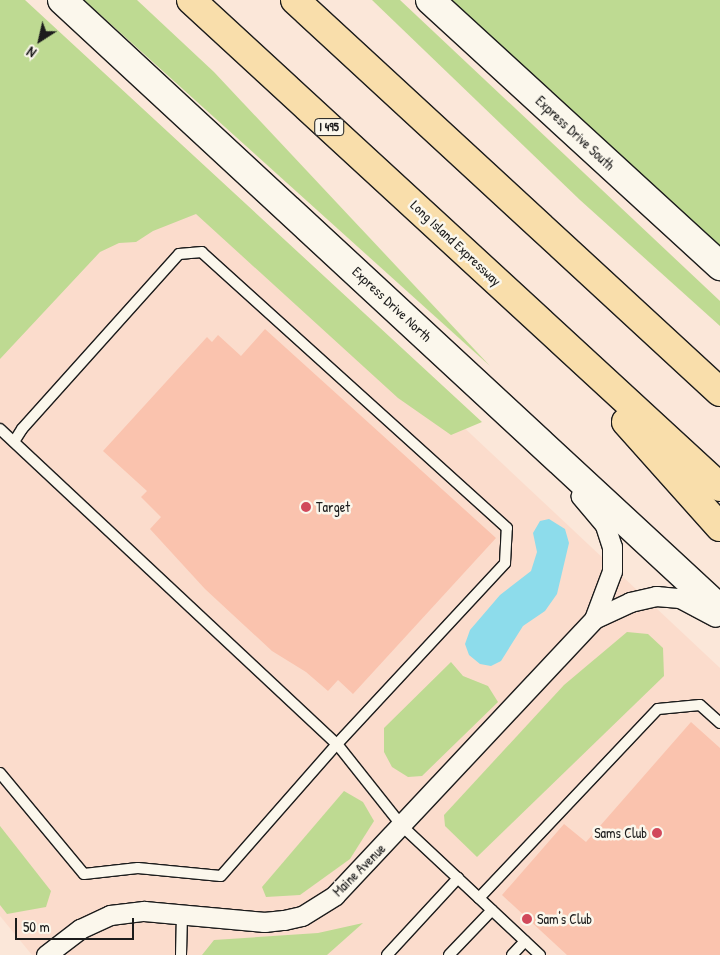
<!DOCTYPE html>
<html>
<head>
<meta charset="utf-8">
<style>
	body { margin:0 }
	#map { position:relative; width:720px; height:955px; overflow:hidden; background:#fbe7d9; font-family:"Patrick Hand",sans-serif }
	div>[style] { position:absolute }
	.built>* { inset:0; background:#fbdccc }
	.green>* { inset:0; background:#beda92 }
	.water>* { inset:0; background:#8ddceb }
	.building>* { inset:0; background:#fac3ae }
	.roads { filter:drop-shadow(1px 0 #1c1c1c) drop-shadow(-1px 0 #1c1c1c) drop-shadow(0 1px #1c1c1c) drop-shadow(0 -1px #1c1c1c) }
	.service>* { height:10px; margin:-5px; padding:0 5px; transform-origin:5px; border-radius:5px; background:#fbf7ec }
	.minor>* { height:19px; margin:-9.5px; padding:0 9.5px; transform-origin:9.5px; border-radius:9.5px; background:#fbf7ec }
	.secondary>* { height:28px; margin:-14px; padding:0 14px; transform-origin:14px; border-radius:14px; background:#fbf7ec }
	.motorway>* { height:28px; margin:-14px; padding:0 14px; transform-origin:14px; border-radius:14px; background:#f9deab }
	.dots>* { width:14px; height:14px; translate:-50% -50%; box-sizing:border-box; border:2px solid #fbf7ec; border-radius:50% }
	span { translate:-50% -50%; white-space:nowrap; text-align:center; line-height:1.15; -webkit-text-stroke:5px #fbf7ec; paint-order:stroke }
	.shield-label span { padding:1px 4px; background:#fbf7ec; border:1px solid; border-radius:4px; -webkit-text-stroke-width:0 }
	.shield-label { font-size:12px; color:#1c1c1c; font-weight:700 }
	.street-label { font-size:14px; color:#1c1c1c }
	.poi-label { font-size:14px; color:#1c1c1c }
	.left { translate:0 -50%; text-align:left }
	.right { translate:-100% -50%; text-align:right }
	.north { position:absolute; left:15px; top:15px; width:50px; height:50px; -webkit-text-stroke:4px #fbf7ec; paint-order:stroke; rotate:215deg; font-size:14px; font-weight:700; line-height:20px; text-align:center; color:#1c1c1c }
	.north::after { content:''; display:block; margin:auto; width:18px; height:22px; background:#1c1c1c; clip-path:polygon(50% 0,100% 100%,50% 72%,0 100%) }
	.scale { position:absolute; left:15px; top:918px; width:119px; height:22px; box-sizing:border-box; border:2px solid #1c1c1c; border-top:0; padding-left:6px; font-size:15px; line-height:18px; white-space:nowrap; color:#1c1c1c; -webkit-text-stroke:4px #fbf7ec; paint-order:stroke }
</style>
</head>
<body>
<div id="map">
	<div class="built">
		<i style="clip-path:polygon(178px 159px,720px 668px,720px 955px,32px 955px,0 916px,0 345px)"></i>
	</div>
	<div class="green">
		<i style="clip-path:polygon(0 0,25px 0,482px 422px,451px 435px,398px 398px,196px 214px,153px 231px,136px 242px,119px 243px,100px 252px,0 359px)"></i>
		<i style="clip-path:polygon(84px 0,137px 0,214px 72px,490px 366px)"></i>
		<i style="clip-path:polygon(372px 0,400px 0,720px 301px,720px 326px,580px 200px)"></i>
		<i style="clip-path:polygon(438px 0,720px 0,720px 266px)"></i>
		<i style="clip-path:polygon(627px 632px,648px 634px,663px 648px,664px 676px,477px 857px,445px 826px,444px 815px,564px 685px)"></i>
		<i style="clip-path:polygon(451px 662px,463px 676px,488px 686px,498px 702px,422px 776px,408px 777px,392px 767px,384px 752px,384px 728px)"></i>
		<i style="clip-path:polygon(344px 791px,363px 802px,374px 821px,350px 859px,300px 895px,266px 897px,262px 887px)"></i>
		<i style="clip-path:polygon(0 826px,51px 891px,46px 907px,7px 914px,0 905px)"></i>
		<i style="clip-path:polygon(363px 923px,327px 955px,202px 955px,214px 940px,318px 933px)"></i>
	</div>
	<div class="water">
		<i style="clip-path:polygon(549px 519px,565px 529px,569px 543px,557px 594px,545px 611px,523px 626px,501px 661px,491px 666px,480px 664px,469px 655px,465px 644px,470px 630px,500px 595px,531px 571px,537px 552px,533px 533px,540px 521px)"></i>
	</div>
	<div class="building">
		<i style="clip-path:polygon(265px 329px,496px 538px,353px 694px,338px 680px,328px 691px,306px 672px,272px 651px,205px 589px,150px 529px,161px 517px,141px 497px,147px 491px,103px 451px,207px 337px,212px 342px,218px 335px,241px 356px)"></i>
		<i style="clip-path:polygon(691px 722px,720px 748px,720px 955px,567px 955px,502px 895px,564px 824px,586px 842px)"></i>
	</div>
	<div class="roads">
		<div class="service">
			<i style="left:0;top:429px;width:461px;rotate:43.1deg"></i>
			<i style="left:337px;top:744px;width:105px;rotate:51.6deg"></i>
			<i style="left:402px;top:826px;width:189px;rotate:43.1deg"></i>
			<i style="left:0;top:773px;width:131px;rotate:50.3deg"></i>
			<i style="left:84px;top:874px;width:54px;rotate:-6.3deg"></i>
			<i style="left:138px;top:868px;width:83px;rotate:5.5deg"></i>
			<i style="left:221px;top:876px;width:176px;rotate:-48.7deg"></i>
			<i style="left:337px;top:744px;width:247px;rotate:-47.1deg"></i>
			<i style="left:505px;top:563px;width:35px;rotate:-87deg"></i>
			<i style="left:507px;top:528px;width:411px;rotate:-137.9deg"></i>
			<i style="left:202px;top:252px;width:23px;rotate:175deg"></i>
			<i style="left:179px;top:254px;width:235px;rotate:131.9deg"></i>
			<i style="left:22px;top:429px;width:15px;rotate:122deg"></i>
			<i style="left:479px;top:898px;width:260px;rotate:-46.6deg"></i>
			<i style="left:658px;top:709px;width:42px;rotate:-5.4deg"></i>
			<i style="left:700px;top:705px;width:27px;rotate:42deg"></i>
			<i style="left:181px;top:955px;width:41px;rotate:-88.6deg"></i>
			<i style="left:387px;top:955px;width:105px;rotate:-47.3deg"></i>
			<i style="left:449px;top:955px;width:62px;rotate:-46.3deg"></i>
			<i style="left:512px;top:955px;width:19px;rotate:-47deg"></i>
		</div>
		<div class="minor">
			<i style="left:594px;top:619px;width:40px;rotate:-25deg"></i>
			<i style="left:630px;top:602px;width:27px;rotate:-13deg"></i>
			<i style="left:656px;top:596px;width:24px;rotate:5deg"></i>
			<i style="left:680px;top:598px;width:40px;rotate:28deg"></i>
			<i style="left:46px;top:955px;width:43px;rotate:-37.4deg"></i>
			<i style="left:80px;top:929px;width:33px;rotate:-25deg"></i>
			<i style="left:110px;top:915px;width:34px;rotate:-7deg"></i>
			<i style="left:144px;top:911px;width:121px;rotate:5.2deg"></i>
			<i style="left:264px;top:922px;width:20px;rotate:-6deg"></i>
			<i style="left:284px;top:920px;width:18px;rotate:-13deg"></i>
			<i style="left:302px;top:916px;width:39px;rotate:-32deg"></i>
			<i style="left:335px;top:895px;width:378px;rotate:-46.8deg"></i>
			<i style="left:594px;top:619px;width:51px;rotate:-69.4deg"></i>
			<i style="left:612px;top:571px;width:24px;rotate:-90deg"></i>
			<i style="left:612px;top:547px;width:23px;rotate:-108deg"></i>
			<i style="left:605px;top:525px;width:38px;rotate:-130deg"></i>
		</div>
		<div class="secondary">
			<i style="left:62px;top:0;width:897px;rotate:42.79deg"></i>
			<i style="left:430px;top:0;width:394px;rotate:42.5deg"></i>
		</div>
		<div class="motorway">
			<i style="left:191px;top:0;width:719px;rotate:42.63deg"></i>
			<i style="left:295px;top:0;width:578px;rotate:42.69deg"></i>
			<i style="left:626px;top:422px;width:141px;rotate:48.2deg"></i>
		</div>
	</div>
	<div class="dots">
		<i style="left:306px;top:507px;background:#d1495b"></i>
		<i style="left:657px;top:833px;background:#d1495b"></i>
		<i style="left:527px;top:919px;background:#d1495b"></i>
	</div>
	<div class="shield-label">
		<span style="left:329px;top:127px">I 495</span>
	</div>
	<div class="street-label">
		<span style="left:575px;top:133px;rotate:43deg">Express Drive South</span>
		<span style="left:456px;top:243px;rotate:43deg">Long Island Expressway</span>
		<span style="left:392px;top:304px;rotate:43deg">Express Drive North</span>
		<span style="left:359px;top:870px;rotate:-45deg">Maine Avenue</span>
	</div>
	<div class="poi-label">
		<span class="left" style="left:316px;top:507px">Target</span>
		<span class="right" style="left:647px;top:833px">Sams Club</span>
		<span class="left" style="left:537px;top:919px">Sam's Club</span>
	</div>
	<div class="north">N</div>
	<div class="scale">50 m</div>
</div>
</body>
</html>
